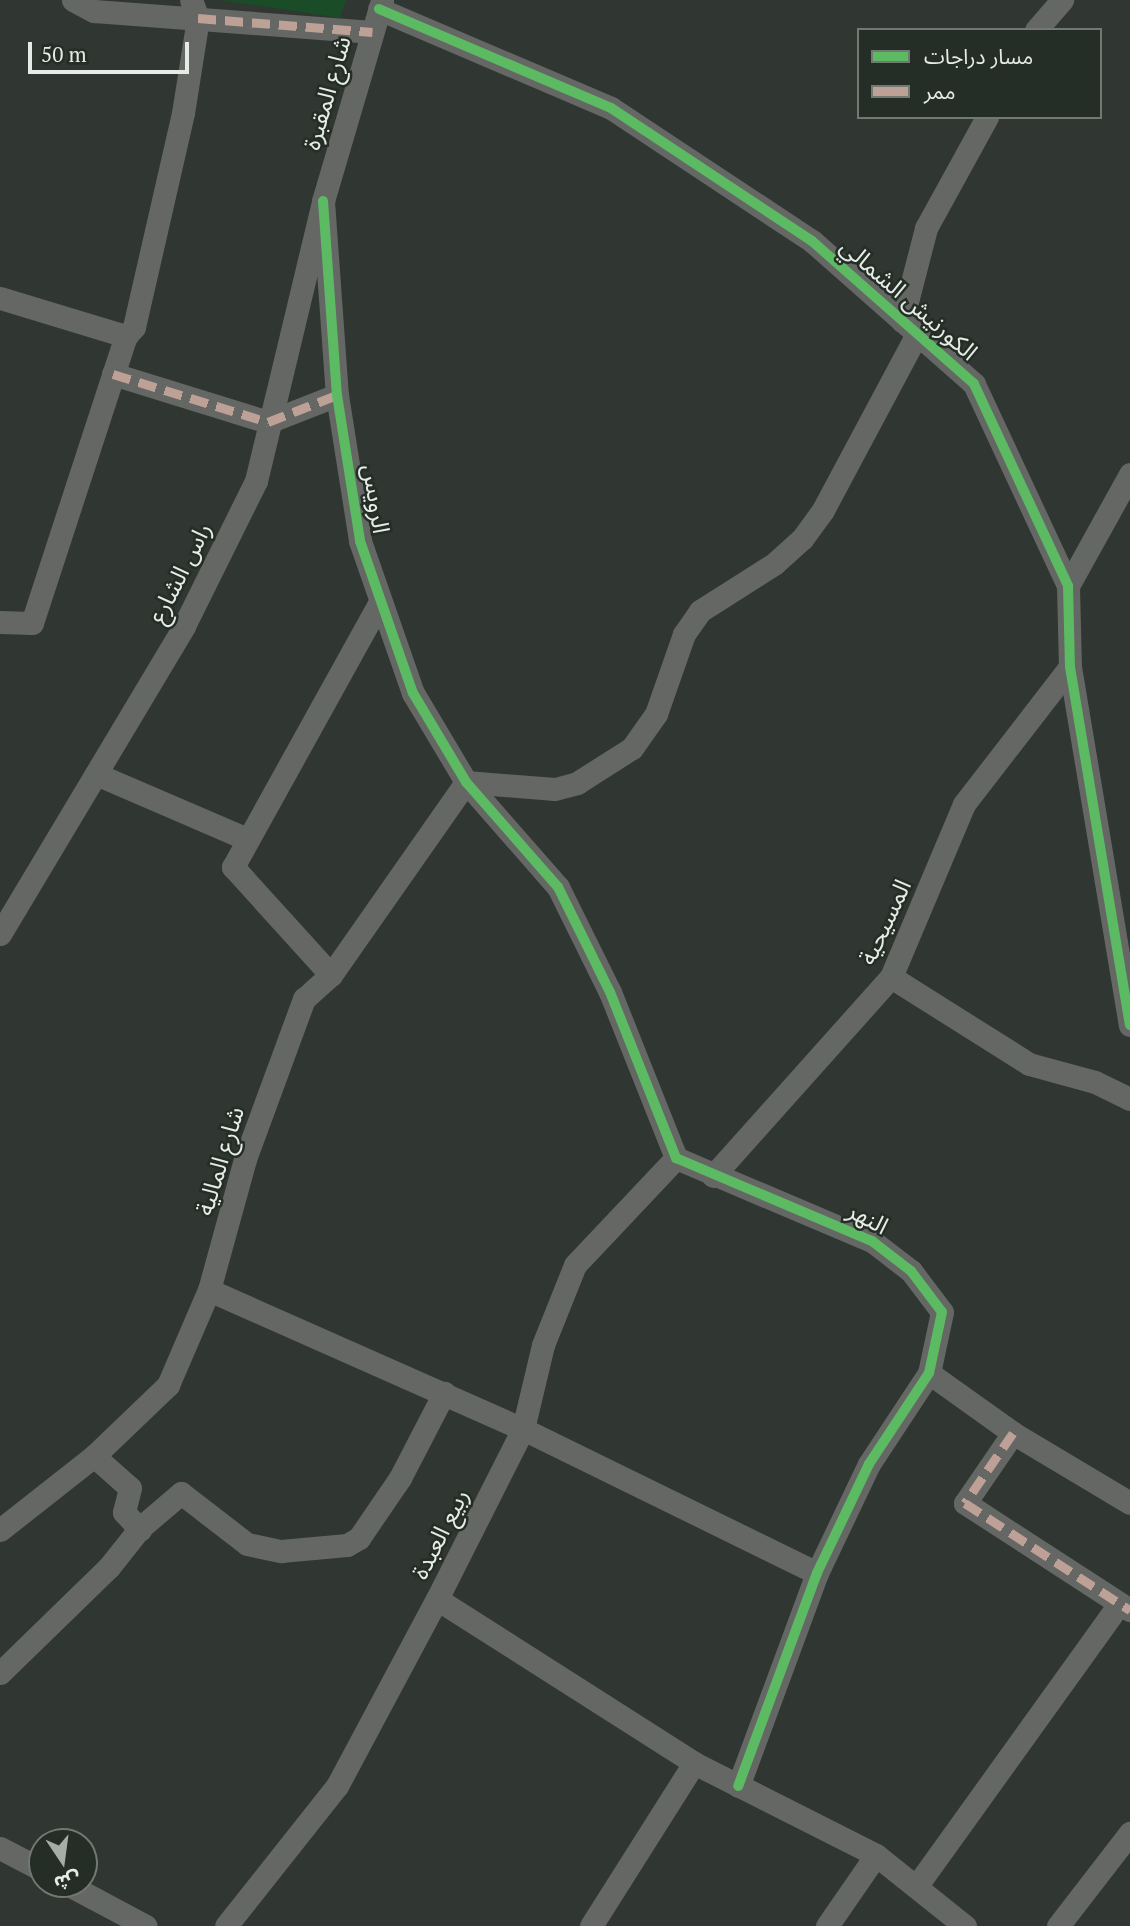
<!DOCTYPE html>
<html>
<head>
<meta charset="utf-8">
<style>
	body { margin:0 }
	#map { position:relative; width:1130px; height:1926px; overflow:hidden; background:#303631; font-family:"PT Serif","Noto Sans Arabic",serif }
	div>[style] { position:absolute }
	.green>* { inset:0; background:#1a4c27 }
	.minor>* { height:23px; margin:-11.5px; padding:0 11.5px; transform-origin:11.5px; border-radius:11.5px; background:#656765 }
	.quiet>* { height:9px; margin-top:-4.5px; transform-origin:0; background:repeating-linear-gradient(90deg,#bda197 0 18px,transparent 0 27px) }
	.cycleway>* { height:10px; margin:-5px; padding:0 5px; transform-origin:5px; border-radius:5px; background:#5cba63 }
	span { translate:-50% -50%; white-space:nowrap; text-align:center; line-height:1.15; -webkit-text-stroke:5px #242d26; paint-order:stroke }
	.street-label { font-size:24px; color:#e5ebe5 }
	.legend { position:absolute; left:857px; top:28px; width:245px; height:91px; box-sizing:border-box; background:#242d26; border:2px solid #717972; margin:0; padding:9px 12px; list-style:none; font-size:21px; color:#e5ebe5 }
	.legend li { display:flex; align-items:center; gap:14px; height:35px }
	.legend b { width:35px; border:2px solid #717972 }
	.north { position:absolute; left:28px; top:1828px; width:70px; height:70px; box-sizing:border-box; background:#242d26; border:2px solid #717972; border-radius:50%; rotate:167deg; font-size:19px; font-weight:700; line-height:28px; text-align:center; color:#e5ebe5 }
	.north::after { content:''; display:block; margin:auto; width:24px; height:32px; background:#a6aca6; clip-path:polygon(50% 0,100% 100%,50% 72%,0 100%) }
	.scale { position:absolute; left:28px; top:42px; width:161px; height:32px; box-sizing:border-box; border:4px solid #e5ebe5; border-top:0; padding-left:9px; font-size:21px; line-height:24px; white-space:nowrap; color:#e5ebe5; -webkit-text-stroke:5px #242d26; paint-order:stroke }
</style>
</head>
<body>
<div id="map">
	<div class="green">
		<i style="clip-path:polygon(220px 0,346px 0,340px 18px)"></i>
	</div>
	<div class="minor">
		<i style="left:73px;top:0;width:24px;rotate:28deg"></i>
		<i style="left:94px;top:11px;width:279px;rotate:4.3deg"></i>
		<i style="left:379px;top:9px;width:252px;rotate:23.1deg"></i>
		<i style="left:611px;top:108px;width:241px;rotate:33.5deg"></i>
		<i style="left:812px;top:241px;width:216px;rotate:41.4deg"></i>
		<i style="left:974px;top:384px;width:223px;rotate:65deg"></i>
		<i style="left:1068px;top:586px;width:81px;rotate:88.6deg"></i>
		<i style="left:1070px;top:667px;width:363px;rotate:80.5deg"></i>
		<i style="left:1036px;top:30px;width:40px;rotate:-49deg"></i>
		<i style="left:323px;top:201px;width:195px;rotate:85.9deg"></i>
		<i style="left:337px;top:395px;width:148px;rotate:81deg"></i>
		<i style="left:360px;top:541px;width:161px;rotate:70.8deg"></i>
		<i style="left:413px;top:693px;width:104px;rotate:59.2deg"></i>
		<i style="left:466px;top:782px;width:140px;rotate:48.8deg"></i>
		<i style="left:558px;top:887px;width:117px;rotate:63.7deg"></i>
		<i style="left:610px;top:992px;width:179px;rotate:68.3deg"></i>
		<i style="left:676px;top:1158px;width:213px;rotate:23deg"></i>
		<i style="left:872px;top:1241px;width:49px;rotate:37.6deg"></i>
		<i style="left:911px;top:1271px;width:51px;rotate:52.9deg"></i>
		<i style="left:942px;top:1312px;width:62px;rotate:102deg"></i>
		<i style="left:929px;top:1373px;width:109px;rotate:123.4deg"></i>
		<i style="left:869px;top:1464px;width:121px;rotate:115.5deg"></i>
		<i style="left:817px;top:1573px;width:227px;rotate:110.3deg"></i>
		<i style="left:0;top:298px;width:132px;rotate:16.8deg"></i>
		<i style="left:902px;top:321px;width:96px;rotate:-75.5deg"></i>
		<i style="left:926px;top:228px;width:127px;rotate:-61.2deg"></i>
		<i style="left:113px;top:374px;width:162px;rotate:17.2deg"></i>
		<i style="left:268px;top:422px;width:74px;rotate:-21.4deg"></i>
		<i style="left:1068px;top:586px;width:128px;rotate:-61deg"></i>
		<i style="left:0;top:622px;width:32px;rotate:2deg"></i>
		<i style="left:32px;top:623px;width:302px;rotate:-71.9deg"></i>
		<i style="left:126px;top:336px;width:12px;rotate:-48deg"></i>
		<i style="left:134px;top:327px;width:220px;rotate:-77.1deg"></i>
		<i style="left:183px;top:113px;width:96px;rotate:-81deg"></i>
		<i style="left:198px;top:18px;width:19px;rotate:-111deg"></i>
		<i style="left:96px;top:774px;width:164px;rotate:23.3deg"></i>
		<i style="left:466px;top:782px;width:89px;rotate:4.5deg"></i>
		<i style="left:555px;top:789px;width:23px;rotate:-15deg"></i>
		<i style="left:577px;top:783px;width:65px;rotate:-32.5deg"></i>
		<i style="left:632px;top:748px;width:42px;rotate:-54.8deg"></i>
		<i style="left:656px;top:714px;width:85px;rotate:-70.7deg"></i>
		<i style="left:684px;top:634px;width:28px;rotate:-55deg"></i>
		<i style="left:700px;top:611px;width:88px;rotate:-32.4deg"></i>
		<i style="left:774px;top:564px;width:38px;rotate:-42deg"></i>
		<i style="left:802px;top:539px;width:36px;rotate:-54deg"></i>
		<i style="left:823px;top:510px;width:200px;rotate:-61.9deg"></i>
		<i style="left:0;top:934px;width:359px;rotate:-59.1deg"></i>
		<i style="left:184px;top:626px;width:162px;rotate:-63.6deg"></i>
		<i style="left:256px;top:481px;width:288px;rotate:-76.5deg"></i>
		<i style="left:323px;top:201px;width:209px;rotate:-73.6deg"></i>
		<i style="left:331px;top:975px;width:146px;rotate:-132.2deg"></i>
		<i style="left:233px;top:867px;width:303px;rotate:-61deg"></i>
		<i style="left:891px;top:977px;width:163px;rotate:32.2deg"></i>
		<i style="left:1029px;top:1064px;width:68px;rotate:15.3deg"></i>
		<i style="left:1095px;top:1082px;width:39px;rotate:26deg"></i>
		<i style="left:713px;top:1176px;width:267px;rotate:-48.2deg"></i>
		<i style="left:891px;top:977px;width:188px;rotate:-67.1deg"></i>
		<i style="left:964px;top:804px;width:173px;rotate:-52.3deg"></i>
		<i style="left:209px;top:1290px;width:343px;rotate:23.9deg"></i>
		<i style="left:523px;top:1429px;width:327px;rotate:26.1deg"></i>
		<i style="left:929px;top:1373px;width:103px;rotate:35.5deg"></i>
		<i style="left:1013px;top:1433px;width:136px;rotate:30.9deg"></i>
		<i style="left:1013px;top:1433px;width:85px;rotate:124.4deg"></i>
		<i style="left:965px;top:1503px;width:197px;rotate:33deg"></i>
		<i style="left:94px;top:1456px;width:48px;rotate:41.6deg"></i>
		<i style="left:130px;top:1488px;width:25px;rotate:104deg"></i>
		<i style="left:124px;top:1512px;width:24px;rotate:48deg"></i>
		<i style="left:0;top:1530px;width:120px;rotate:-38.2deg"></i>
		<i style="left:94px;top:1456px;width:103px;rotate:-43.8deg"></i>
		<i style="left:168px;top:1385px;width:103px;rotate:-66.7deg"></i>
		<i style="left:209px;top:1290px;width:136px;rotate:-74.6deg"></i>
		<i style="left:245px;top:1159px;width:171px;rotate:-69.8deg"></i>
		<i style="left:304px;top:999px;width:36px;rotate:-42deg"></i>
		<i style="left:331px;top:975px;width:236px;rotate:-55deg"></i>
		<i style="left:437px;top:1599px;width:305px;rotate:32.5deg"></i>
		<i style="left:694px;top:1763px;width:204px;rotate:26.8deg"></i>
		<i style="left:876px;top:1855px;width:114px;rotate:38.6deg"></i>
		<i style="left:0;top:1673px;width:152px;rotate:-44.2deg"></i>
		<i style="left:109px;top:1567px;width:50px;rotate:-51.5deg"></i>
		<i style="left:140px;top:1528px;width:54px;rotate:-40.5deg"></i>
		<i style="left:181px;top:1493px;width:83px;rotate:37.7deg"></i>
		<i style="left:247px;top:1544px;width:35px;rotate:12deg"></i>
		<i style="left:281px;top:1551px;width:66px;rotate:-5.2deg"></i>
		<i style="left:347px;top:1545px;width:14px;rotate:-30deg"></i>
		<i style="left:359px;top:1538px;width:73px;rotate:-55.7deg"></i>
		<i style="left:400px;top:1478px;width:96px;rotate:-62.6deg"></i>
		<i style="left:0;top:1848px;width:47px;rotate:27.6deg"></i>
		<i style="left:67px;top:1884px;width:89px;rotate:28deg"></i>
		<i style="left:918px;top:1884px;width:345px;rotate:-54.3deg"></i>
		<i style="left:226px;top:1926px;width:179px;rotate:-51.6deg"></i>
		<i style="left:337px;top:1786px;width:212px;rotate:-61.9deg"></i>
		<i style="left:437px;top:1599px;width:191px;rotate:-63.2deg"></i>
		<i style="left:523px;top:1429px;width:86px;rotate:-76.6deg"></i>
		<i style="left:543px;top:1345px;width:86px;rotate:-68.2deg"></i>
		<i style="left:575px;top:1265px;width:147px;rotate:-46.7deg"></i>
		<i style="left:591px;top:1926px;width:193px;rotate:-57.7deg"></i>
		<i style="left:827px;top:1926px;width:86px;rotate:-55.4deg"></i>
		<i style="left:1058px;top:1926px;width:118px;rotate:-52.3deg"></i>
	</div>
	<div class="quiet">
		<i style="left:198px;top:18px;width:175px;rotate:4.6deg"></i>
		<i style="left:113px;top:374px;width:162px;rotate:17.2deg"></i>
		<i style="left:268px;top:422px;width:74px;rotate:-21.4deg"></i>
		<i style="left:1013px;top:1433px;width:85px;rotate:124.4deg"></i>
		<i style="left:965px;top:1503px;width:197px;rotate:33deg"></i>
	</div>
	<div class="cycleway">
		<i style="left:379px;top:9px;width:252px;rotate:23.1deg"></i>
		<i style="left:611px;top:108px;width:241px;rotate:33.5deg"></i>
		<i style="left:812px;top:241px;width:216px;rotate:41.4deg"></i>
		<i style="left:974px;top:384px;width:223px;rotate:65deg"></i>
		<i style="left:1068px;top:586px;width:81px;rotate:88.6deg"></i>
		<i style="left:1070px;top:667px;width:363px;rotate:80.5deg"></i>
		<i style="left:323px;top:201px;width:195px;rotate:85.9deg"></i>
		<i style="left:337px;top:395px;width:148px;rotate:81deg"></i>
		<i style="left:360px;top:541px;width:161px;rotate:70.8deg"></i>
		<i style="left:413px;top:693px;width:104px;rotate:59.2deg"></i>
		<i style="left:466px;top:782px;width:140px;rotate:48.8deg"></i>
		<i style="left:558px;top:887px;width:117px;rotate:63.7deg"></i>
		<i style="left:610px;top:992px;width:179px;rotate:68.3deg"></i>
		<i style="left:676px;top:1158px;width:213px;rotate:23deg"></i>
		<i style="left:872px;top:1241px;width:49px;rotate:37.6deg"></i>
		<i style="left:911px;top:1271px;width:51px;rotate:52.9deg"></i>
		<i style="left:942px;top:1312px;width:62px;rotate:102deg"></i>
		<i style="left:929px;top:1373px;width:109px;rotate:123.4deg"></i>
		<i style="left:869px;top:1464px;width:121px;rotate:115.5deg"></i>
		<i style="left:817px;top:1573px;width:227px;rotate:110.3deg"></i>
	</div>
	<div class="street-label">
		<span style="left:327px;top:93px;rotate:-74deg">شارع المقبرة</span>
		<span style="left:909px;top:299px;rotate:41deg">الكورنيش الشمالي</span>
		<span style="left:376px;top:499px;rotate:81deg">الرويس</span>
		<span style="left:180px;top:573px;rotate:-63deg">راس الشارع</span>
		<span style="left:885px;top:922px;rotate:-65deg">المسيحية</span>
		<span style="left:220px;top:1161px;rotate:-73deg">شارع المالية</span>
		<span style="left:868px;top:1218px;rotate:28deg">النهر</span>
		<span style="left:440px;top:1534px;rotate:-63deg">ربيع العبدة</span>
	</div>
	<ul class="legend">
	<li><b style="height:9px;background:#5cba63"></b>مسار دراجات</li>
	<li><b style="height:9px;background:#bda197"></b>ممر</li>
	</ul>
	<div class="north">ش</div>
	<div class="scale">50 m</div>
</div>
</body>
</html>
